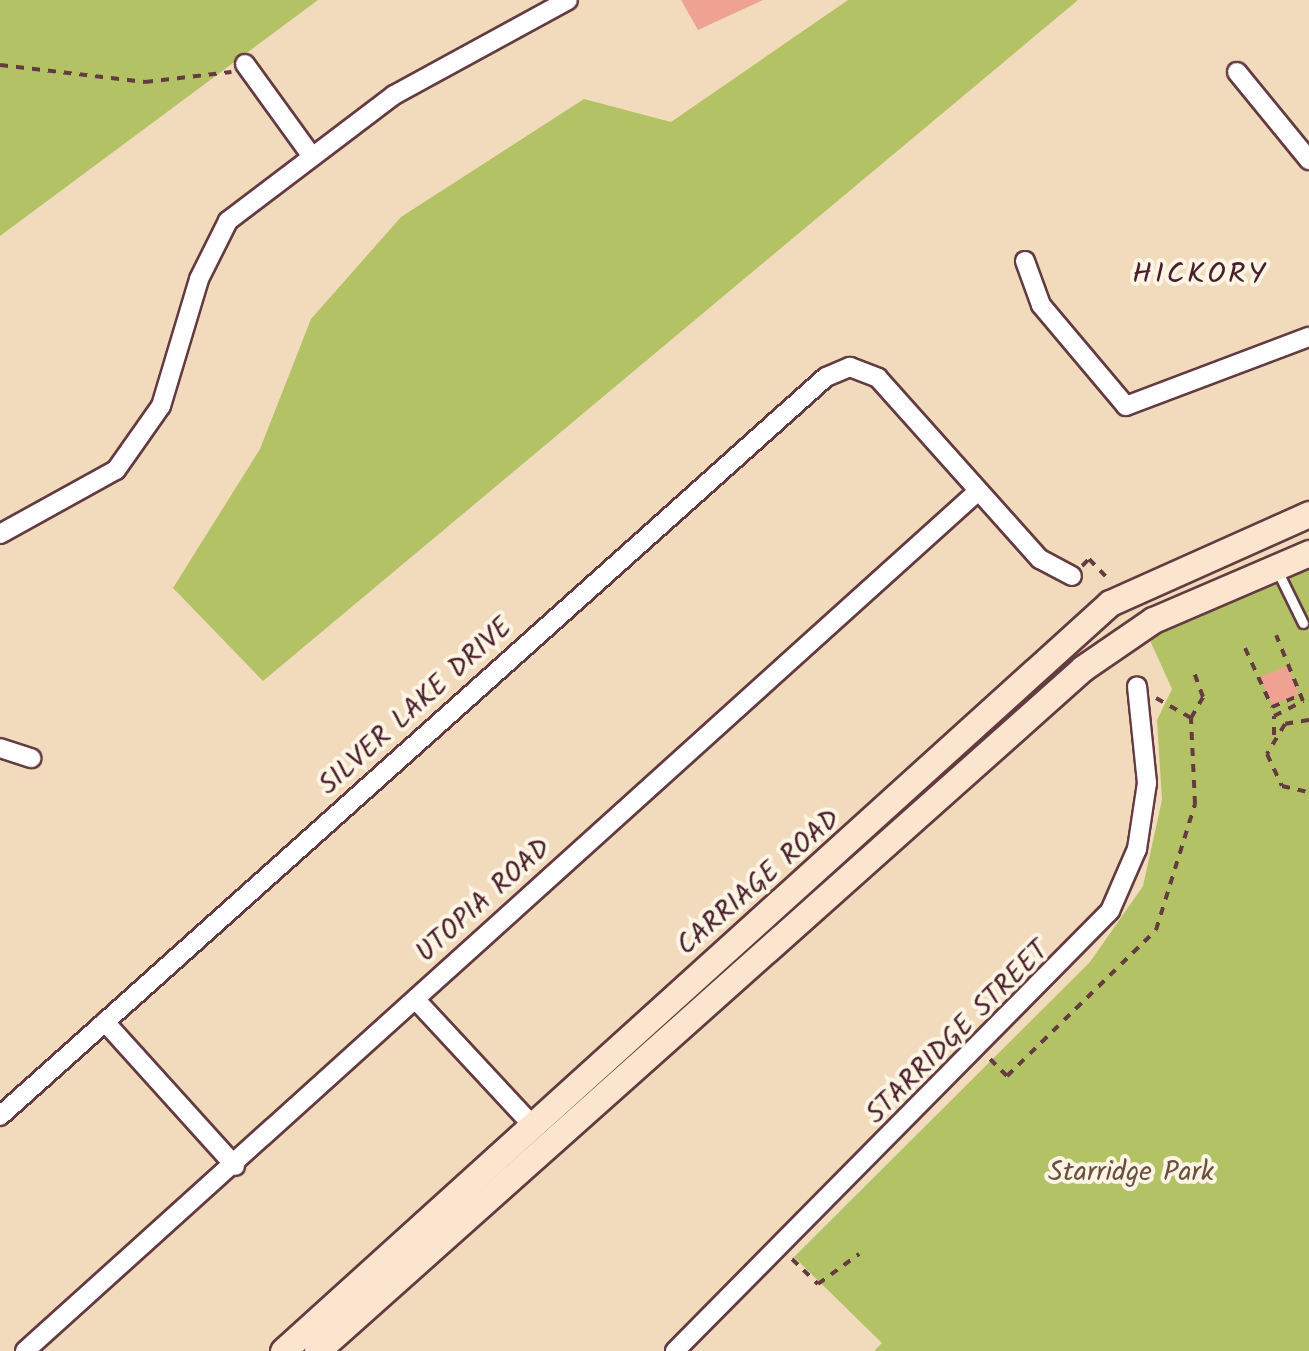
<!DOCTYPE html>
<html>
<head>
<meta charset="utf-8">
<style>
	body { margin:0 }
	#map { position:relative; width:1309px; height:1351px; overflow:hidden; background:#f2dbbc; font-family:Kalam,sans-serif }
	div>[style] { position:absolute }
	.green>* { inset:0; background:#b3c264 }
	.building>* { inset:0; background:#f0a292 }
	.path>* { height:4px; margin-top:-2px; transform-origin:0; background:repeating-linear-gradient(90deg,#633b41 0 8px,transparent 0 16px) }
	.roads { filter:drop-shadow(2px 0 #633b41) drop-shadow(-2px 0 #633b41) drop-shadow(0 2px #633b41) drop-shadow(0 -2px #633b41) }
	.lane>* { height:9px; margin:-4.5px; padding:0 4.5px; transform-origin:4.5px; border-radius:4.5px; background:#fff }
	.street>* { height:18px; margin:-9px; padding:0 9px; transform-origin:9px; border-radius:9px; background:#fff }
	.secondary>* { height:25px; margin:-12.5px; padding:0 12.5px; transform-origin:12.5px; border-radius:12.5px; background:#fbe5cf }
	span { translate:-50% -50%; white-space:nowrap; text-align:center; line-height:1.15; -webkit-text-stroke:8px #fcf5e5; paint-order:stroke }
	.street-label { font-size:28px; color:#4a1f2b }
	.park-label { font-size:28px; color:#6a503c }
	.neighbourhood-label { font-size:30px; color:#4a1f2b; letter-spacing:2.5px }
</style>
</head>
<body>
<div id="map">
	<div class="green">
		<i style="clip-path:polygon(0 0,318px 0,0 236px)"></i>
		<i style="clip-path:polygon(848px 0,1078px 0,263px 681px,173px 588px,260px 449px,311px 319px,401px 217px,584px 99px,671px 122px)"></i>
		<i style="clip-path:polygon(1309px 566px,1309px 1351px,874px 1351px,882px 1343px,794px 1257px,1090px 962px,1143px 886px,1162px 800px,1157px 720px,1172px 689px,1148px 636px)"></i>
	</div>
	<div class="building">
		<i style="clip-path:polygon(681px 0,763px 0,698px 30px)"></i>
		<i style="clip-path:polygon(1287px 666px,1299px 694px,1272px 705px,1260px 677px)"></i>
	</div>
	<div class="path">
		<i style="left:0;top:65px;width:146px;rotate:6.7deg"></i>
		<i style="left:145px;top:82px;width:87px;rotate:-6.6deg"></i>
		<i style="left:1082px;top:566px;width:10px;rotate:-45deg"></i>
		<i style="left:1089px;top:559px;width:32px;rotate:46deg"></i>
		<i style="left:1245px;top:648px;width:65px;rotate:65.4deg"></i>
		<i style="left:1272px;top:707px;width:30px;rotate:-23deg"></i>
		<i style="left:1156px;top:698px;width:40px;rotate:29.7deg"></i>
		<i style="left:1309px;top:720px;width:24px;rotate:171deg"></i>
		<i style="left:1285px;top:724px;width:35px;rotate:121deg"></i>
		<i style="left:1267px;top:754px;width:35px;rotate:65deg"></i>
		<i style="left:1282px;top:786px;width:28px;rotate:13deg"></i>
		<i style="left:1274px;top:735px;width:19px;rotate:-90deg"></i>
		<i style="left:1274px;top:716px;width:33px;rotate:-27deg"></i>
		<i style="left:1303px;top:701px;width:71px;rotate:-112.2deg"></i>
		<i style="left:990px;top:1059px;width:24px;rotate:45deg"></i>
		<i style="left:1007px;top:1076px;width:209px;rotate:-44.4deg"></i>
		<i style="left:1156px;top:930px;width:132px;rotate:-72.8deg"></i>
		<i style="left:1195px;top:804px;width:86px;rotate:-92.7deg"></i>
		<i style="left:1191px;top:718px;width:24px;rotate:-60deg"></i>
		<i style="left:1203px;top:697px;width:29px;rotate:-110deg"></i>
		<i style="left:792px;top:1259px;width:36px;rotate:44deg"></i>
		<i style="left:818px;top:1284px;width:51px;rotate:-36.2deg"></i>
	</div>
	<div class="roads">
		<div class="lane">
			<i style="left:1277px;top:570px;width:59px;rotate:63.9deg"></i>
		</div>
		<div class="street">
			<i style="left:245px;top:64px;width:107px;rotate:54.1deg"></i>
			<i style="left:1237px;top:72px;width:114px;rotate:50.7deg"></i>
			<i style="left:1025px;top:261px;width:47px;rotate:70deg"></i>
			<i style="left:1041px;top:305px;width:132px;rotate:49.9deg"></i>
			<i style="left:1126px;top:406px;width:196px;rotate:-20.7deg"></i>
			<i style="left:0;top:534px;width:132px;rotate:-28.9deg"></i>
			<i style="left:116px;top:470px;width:78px;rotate:-54.9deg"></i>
			<i style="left:161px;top:406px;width:133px;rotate:-73.3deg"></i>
			<i style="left:199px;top:279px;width:65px;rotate:-63.4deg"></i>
			<i style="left:228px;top:221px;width:208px;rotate:-37.2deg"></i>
			<i style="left:394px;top:95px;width:198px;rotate:-28.6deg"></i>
			<i style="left:0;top:748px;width:33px;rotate:18deg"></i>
			<i style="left:416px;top:1000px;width:171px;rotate:47.1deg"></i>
			<i style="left:105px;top:1022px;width:194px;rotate:47.9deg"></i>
			<i style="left:0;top:1116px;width:1108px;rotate:-41.82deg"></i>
			<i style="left:826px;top:377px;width:26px;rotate:-23deg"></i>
			<i style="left:850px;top:367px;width:30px;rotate:21deg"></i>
			<i style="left:878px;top:378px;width:243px;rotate:48.2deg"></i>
			<i style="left:1040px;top:559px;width:36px;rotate:28deg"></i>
			<i style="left:25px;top:1351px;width:1284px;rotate:-42.06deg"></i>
			<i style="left:675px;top:1351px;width:619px;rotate:-45.33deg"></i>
			<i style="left:1110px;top:911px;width:68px;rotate:-66.5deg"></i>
			<i style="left:1137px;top:849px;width:67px;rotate:-81.4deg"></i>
			<i style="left:1147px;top:783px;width:97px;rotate:-95.9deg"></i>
		</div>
		<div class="secondary">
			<i style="left:283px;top:1351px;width:1115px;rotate:-42.13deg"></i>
			<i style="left:1110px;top:603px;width:218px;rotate:-24.1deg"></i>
			<i style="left:317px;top:1351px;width:1026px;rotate:-41.72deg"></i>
			<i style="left:1083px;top:668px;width:85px;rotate:-34.4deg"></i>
			<i style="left:1153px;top:620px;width:170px;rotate:-23.2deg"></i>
		</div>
	</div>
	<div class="street-label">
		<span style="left:416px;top:707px;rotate:-42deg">SILVER LAKE DRIVE</span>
		<span style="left:759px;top:883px;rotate:-41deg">CARRIAGE ROAD</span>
		<span style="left:484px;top:901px;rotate:-42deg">UTOPIA ROAD</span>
		<span style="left:958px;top:1033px;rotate:-45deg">STARRIDGE STREET</span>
	</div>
	<div class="park-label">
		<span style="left:1131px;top:1173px">Starridge Park</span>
	</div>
	<div class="neighbourhood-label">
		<span style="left:1200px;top:275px">HICKORY</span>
	</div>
</div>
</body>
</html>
